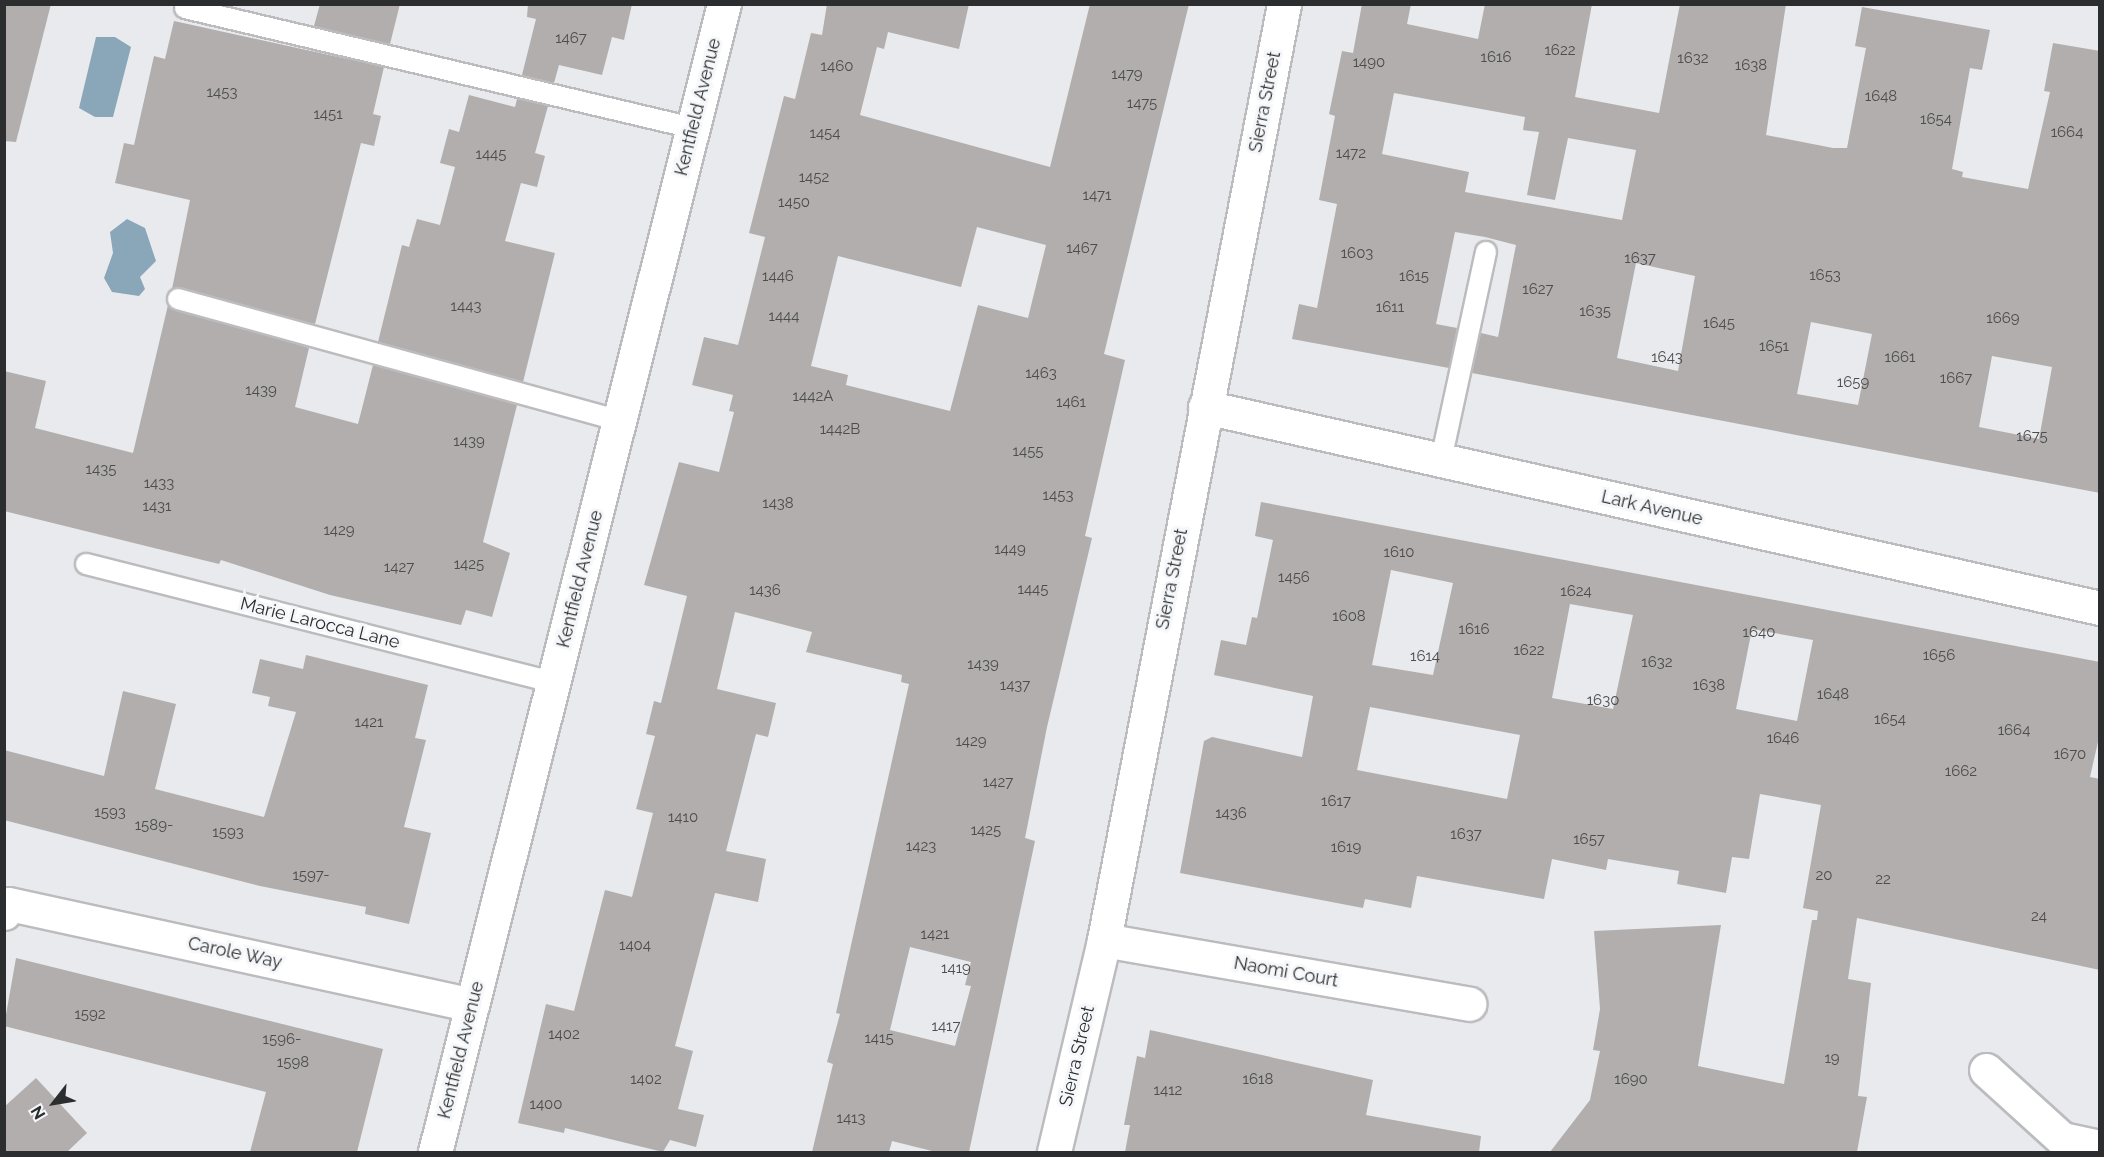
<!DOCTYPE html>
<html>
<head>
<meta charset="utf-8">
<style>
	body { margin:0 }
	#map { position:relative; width:2104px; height:1157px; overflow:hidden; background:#e9eaed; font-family:Raleway,sans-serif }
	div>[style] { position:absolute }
	.water>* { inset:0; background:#8aa7b9 }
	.building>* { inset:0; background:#b1aead }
	.roads { filter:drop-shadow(2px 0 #bcbcbf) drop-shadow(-2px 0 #bcbcbf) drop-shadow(0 2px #bcbcbf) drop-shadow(0 -2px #bcbcbf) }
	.lane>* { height:20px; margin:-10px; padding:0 10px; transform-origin:10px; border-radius:10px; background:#fff }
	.street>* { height:33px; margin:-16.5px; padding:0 16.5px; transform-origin:16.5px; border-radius:16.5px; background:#fff }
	span { translate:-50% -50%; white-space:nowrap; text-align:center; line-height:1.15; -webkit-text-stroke:6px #f6f7fa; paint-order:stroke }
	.number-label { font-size:15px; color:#4d4d4e }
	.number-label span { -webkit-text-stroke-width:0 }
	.street-label { font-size:18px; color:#2c2d2e }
	.frame { position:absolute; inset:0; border:6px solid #2c2d2e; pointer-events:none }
	.north { position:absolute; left:24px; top:1073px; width:60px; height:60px; -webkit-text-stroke:4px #f6f7fa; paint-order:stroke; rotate:239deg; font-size:16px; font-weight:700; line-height:24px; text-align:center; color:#2c2d2e }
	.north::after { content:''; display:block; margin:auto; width:21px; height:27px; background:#2c2d2e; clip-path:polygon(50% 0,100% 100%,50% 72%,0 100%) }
</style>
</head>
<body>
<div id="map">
	<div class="water">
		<i style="clip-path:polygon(96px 37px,115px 37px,131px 47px,113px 117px,95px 117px,79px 108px)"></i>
		<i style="clip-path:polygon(127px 219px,145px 228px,156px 261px,140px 277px,145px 289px,139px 296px,112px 292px,104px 278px,113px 253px,110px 232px)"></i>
	</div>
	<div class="building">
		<i style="clip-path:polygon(4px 4px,51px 4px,16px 142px,4px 141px)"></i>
		<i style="clip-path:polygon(320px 4px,400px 4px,390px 44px,314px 26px)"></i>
		<i style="clip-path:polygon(528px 4px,632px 4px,624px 40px,612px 37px,602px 75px,559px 65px,554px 83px,522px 75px,536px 19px,527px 17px)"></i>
		<i style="clip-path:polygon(evenodd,827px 4px,969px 4px,959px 49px,888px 32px,884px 49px,877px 47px,860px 115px,1050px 167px,1090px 4px,1189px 4px,1104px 354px,1125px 360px,1085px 536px,1092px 538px,1047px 727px,1025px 838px,1035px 841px,969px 1152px,936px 1152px,892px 1141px,889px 1152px,812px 1152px,833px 1064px,827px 1062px,840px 1014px,836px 1013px,909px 684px,901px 682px,902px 675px,806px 652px,812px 632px,735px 612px,717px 689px,776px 703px,768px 737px,756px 734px,726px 851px,766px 859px,758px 902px,715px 893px,675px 1046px,693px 1051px,678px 1109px,704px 1115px,696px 1147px,670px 1140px,663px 1152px,565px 1128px,564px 1133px,518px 1123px,546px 1004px,574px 1011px,605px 890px,632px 897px,653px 813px,636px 809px,655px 736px,646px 734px,654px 701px,661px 703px,687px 596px,644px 585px,679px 462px,719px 472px,734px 412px,729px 411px,733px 395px,692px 385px,704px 337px,738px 345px,765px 237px,749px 233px,784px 96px,795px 99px,811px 33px,822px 35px,827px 4px,977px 227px,1046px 245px,1028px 318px,978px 305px,950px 411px,846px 385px,848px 375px,811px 366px,838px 256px,961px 287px,977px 227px,827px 4px,910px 947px,971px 962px,965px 985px,971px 986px,955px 1046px,890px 1030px,910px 947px)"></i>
		<i style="clip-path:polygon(evenodd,1362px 4px,1411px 4px,1407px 24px,1478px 39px,1485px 4px,1592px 4px,1575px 97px,1659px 113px,1680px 4px,1786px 4px,1766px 135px,1833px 148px,1847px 148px,1866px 48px,1855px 46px,1862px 7px,1990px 30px,1982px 70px,1970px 68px,1952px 169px,1963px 172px,1962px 177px,2028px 189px,2050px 92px,2044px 91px,2053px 43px,2100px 51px,2100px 493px,1472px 373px,1481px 333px,1498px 337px,1516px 245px,1485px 237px,1455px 232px,1436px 324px,1457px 328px,1449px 368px,1292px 339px,1299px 304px,1317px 308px,1337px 204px,1319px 200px,1335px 116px,1329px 114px,1342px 51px,1353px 53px,1362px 4px,1394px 93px,1525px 117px,1523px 130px,1539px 132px,1527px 195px,1555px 200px,1568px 138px,1636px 150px,1622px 220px,1465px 192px,1469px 172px,1382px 154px,1394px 93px,1362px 4px,1636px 263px,1695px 276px,1678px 371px,1617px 358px,1636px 263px,1362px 4px,1811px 322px,1872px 334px,1858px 405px,1797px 394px,1811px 322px,1362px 4px,1992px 356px,2052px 367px,2039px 439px,1979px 427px,1992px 356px)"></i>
		<i style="clip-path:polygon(174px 21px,384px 67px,373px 114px,381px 116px,374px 146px,361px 143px,315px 324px,172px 289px,190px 200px,115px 183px,124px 143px,134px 145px,154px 56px,165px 59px)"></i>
		<i style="clip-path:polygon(469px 95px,515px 107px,517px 99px,548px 106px,535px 153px,545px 156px,537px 187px,521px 183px,505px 241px,555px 253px,523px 382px,378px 342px,402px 245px,409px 247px,417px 219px,440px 225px,455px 167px,440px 163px,449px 129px,459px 132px)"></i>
		<i style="clip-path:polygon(168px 305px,309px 348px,295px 407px,358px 424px,373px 365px,517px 405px,483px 542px,510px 553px,492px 617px,466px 610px,461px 625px,330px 595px,221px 560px,219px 564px,4px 511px,4px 371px,46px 381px,35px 428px,133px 453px)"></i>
		<i style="clip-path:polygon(evenodd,1261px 502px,2100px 662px,2100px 733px,2090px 777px,2100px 779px,2100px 970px,1857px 918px,1848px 979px,1871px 983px,1858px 1096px,1867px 1097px,1857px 1152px,1550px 1152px,1590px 1100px,1600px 1051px,1593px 1050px,1600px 1009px,1594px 931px,1721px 925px,1698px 1066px,1784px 1084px,1812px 920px,1817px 920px,1818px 911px,1803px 908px,1821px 805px,1760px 794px,1749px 859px,1732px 857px,1726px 893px,1677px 884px,1679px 871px,1608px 859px,1606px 870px,1552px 859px,1544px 899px,1417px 876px,1411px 908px,1365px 899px,1363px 908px,1180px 873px,1204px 741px,1212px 737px,1302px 757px,1313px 696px,1214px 675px,1221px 640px,1246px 645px,1252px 617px,1257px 618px,1273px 540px,1255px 536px,1261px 502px,1391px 570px,1453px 583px,1433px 675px,1372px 665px,1391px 570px,1261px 502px,1570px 604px,1633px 615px,1613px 709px,1552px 698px,1570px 604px,1261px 502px,1752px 629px,1813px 640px,1797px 721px,1736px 709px,1752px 629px,1261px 502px,1370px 707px,1520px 735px,1507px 799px,1357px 770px,1370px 707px)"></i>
		<i style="clip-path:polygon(306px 655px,428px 685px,415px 738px,426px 740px,404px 827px,431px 833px,409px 924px,365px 914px,366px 907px,260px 886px,4px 820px,4px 750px,104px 776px,123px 691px,176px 704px,155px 789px,264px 817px,296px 712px,268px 706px,270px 697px,252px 693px,260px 659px,303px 669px)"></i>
		<i style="clip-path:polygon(16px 958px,383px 1049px,357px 1152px,250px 1152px,266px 1092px,4px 1026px)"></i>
		<i style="clip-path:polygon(1150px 1030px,1373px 1080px,1366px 1115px,1481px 1136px,1479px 1152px,1125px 1152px,1130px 1125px,1124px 1125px,1137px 1056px,1145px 1058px)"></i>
		<i style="clip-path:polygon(36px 1078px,87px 1133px,67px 1152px,4px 1152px,4px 1107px)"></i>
	</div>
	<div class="roads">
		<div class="lane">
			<i style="left:185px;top:8px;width:522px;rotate:13.29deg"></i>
			<i style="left:178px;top:299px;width:459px;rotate:15.4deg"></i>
			<i style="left:1441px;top:460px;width:213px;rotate:-77.8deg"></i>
			<i style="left:86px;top:564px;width:483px;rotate:14.2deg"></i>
		</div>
		<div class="street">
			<i style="left:1205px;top:407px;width:917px;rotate:12.66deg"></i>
			<i style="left:4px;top:913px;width:10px;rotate:-61deg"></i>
			<i style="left:9px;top:904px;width:474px;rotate:12.3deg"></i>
			<i style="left:1104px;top:940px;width:371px;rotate:9.9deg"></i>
			<i style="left:1986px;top:1070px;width:103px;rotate:42.2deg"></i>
			<i style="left:2062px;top:1139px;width:39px;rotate:12deg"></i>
			<i style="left:435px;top:1152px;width:1184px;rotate:-75.87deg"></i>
			<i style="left:1054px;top:1152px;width:218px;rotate:-76.7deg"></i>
			<i style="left:1104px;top:940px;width:953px;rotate:-79.11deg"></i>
		</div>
	</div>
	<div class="number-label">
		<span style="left:571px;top:39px">1467</span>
		<span style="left:1560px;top:51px">1622</span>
		<span style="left:1496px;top:58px">1616</span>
		<span style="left:1693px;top:59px">1632</span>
		<span style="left:1369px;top:63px">1490</span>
		<span style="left:1751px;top:66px">1638</span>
		<span style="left:837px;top:67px">1460</span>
		<span style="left:1127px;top:75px">1479</span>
		<span style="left:222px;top:93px">1453</span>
		<span style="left:1881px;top:97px">1648</span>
		<span style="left:1142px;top:104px">1475</span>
		<span style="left:328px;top:115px">1451</span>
		<span style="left:1936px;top:120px">1654</span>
		<span style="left:2067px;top:133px">1664</span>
		<span style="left:825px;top:134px">1454</span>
		<span style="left:1351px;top:154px">1472</span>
		<span style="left:491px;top:155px">1445</span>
		<span style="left:814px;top:178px">1452</span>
		<span style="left:1097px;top:196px">1471</span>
		<span style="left:794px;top:203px">1450</span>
		<span style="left:1082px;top:249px">1467</span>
		<span style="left:1357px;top:254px">1603</span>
		<span style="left:1640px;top:259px">1637</span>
		<span style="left:1825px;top:276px">1653</span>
		<span style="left:778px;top:277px">1446</span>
		<span style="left:1414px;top:277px">1615</span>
		<span style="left:1538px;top:290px">1627</span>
		<span style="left:466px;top:307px">1443</span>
		<span style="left:1390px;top:308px">1611</span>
		<span style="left:1595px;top:312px">1635</span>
		<span style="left:784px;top:317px">1444</span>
		<span style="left:2003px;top:319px">1669</span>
		<span style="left:1719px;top:324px">1645</span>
		<span style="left:1774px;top:347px">1651</span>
		<span style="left:1667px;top:358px">1643</span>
		<span style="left:1900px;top:358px">1661</span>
		<span style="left:1041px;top:374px">1463</span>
		<span style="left:1956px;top:379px">1667</span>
		<span style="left:1853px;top:383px">1659</span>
		<span style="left:261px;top:391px">1439</span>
		<span style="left:813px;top:397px">1442A</span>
		<span style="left:1071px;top:403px">1461</span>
		<span style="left:840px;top:430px">1442B</span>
		<span style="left:2032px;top:437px">1675</span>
		<span style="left:469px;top:442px">1439</span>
		<span style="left:1028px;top:452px">1455</span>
		<span style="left:101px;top:470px">1435</span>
		<span style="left:159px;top:484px">1433</span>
		<span style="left:1058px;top:496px">1453</span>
		<span style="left:778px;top:504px">1438</span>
		<span style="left:157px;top:507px">1431</span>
		<span style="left:339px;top:531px">1429</span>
		<span style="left:1010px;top:550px">1449</span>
		<span style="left:1399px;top:553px">1610</span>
		<span style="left:469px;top:565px">1425</span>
		<span style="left:399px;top:568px">1427</span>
		<span style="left:1294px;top:578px">1456</span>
		<span style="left:1033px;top:590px">1445</span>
		<span style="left:765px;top:591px">1436</span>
		<span style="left:1576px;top:592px">1624</span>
		<span style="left:1349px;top:617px">1608</span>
		<span style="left:1474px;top:630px">1616</span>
		<span style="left:1759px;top:633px">1640</span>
		<span style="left:1529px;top:651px">1622</span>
		<span style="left:1939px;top:656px">1656</span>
		<span style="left:1425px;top:657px">1614</span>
		<span style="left:1657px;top:663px">1632</span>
		<span style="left:983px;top:665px">1439</span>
		<span style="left:1015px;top:686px">1437</span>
		<span style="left:1709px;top:686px">1638</span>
		<span style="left:1833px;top:695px">1648</span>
		<span style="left:1603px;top:701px">1630</span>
		<span style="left:1890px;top:720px">1654</span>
		<span style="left:369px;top:723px">1421</span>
		<span style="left:2014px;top:731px">1664</span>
		<span style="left:1783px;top:739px">1646</span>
		<span style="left:971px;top:742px">1429</span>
		<span style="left:2070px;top:755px">1670</span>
		<span style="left:1961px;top:772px">1662</span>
		<span style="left:998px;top:783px">1427</span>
		<span style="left:1336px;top:802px">1617</span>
		<span style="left:110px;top:813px">1593</span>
		<span style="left:1231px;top:814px">1436</span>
		<span style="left:683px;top:818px">1410</span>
		<span style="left:154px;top:826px">1589-</span>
		<span style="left:986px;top:831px">1425</span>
		<span style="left:228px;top:833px">1593</span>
		<span style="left:1466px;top:835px">1637</span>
		<span style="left:1589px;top:840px">1657</span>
		<span style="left:921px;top:847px">1423</span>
		<span style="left:1346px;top:848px">1619</span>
		<span style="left:311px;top:876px">1597-</span>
		<span style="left:1824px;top:876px">20</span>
		<span style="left:1883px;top:880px">22</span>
		<span style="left:2039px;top:917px">24</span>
		<span style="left:935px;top:935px">1421</span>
		<span style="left:635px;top:946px">1404</span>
		<span style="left:956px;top:969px">1419</span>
		<span style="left:90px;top:1015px">1592</span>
		<span style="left:946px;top:1027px">1417</span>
		<span style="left:564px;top:1035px">1402</span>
		<span style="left:879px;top:1039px">1415</span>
		<span style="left:282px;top:1040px">1596-</span>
		<span style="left:1832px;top:1059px">19</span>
		<span style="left:293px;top:1063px">1598</span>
		<span style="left:646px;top:1080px">1402</span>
		<span style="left:1258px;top:1080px">1618</span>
		<span style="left:1631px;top:1080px">1690</span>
		<span style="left:1168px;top:1091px">1412</span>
		<span style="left:546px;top:1105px">1400</span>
		<span style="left:851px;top:1119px">1413</span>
	</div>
	<div class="street-label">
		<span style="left:1265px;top:102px;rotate:-79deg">Sierra Street</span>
		<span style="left:698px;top:107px;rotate:-76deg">Kentfield Avenue</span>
		<span style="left:1652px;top:508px;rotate:13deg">Lark Avenue</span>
		<span style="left:580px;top:579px;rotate:-76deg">Kentfield Avenue</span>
		<span style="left:1172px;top:579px;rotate:-79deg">Sierra Street</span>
		<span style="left:320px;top:623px;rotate:14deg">Marie Larocca Lane</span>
		<span style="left:235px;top:953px;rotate:12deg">Carole Way</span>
		<span style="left:1286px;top:972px;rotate:10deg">Naomi Court</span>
		<span style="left:461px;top:1050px;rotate:-76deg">Kentfield Avenue</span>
		<span style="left:1077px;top:1056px;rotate:-77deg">Sierra Street</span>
	</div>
	<div class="frame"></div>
	<div class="north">N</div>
</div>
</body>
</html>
